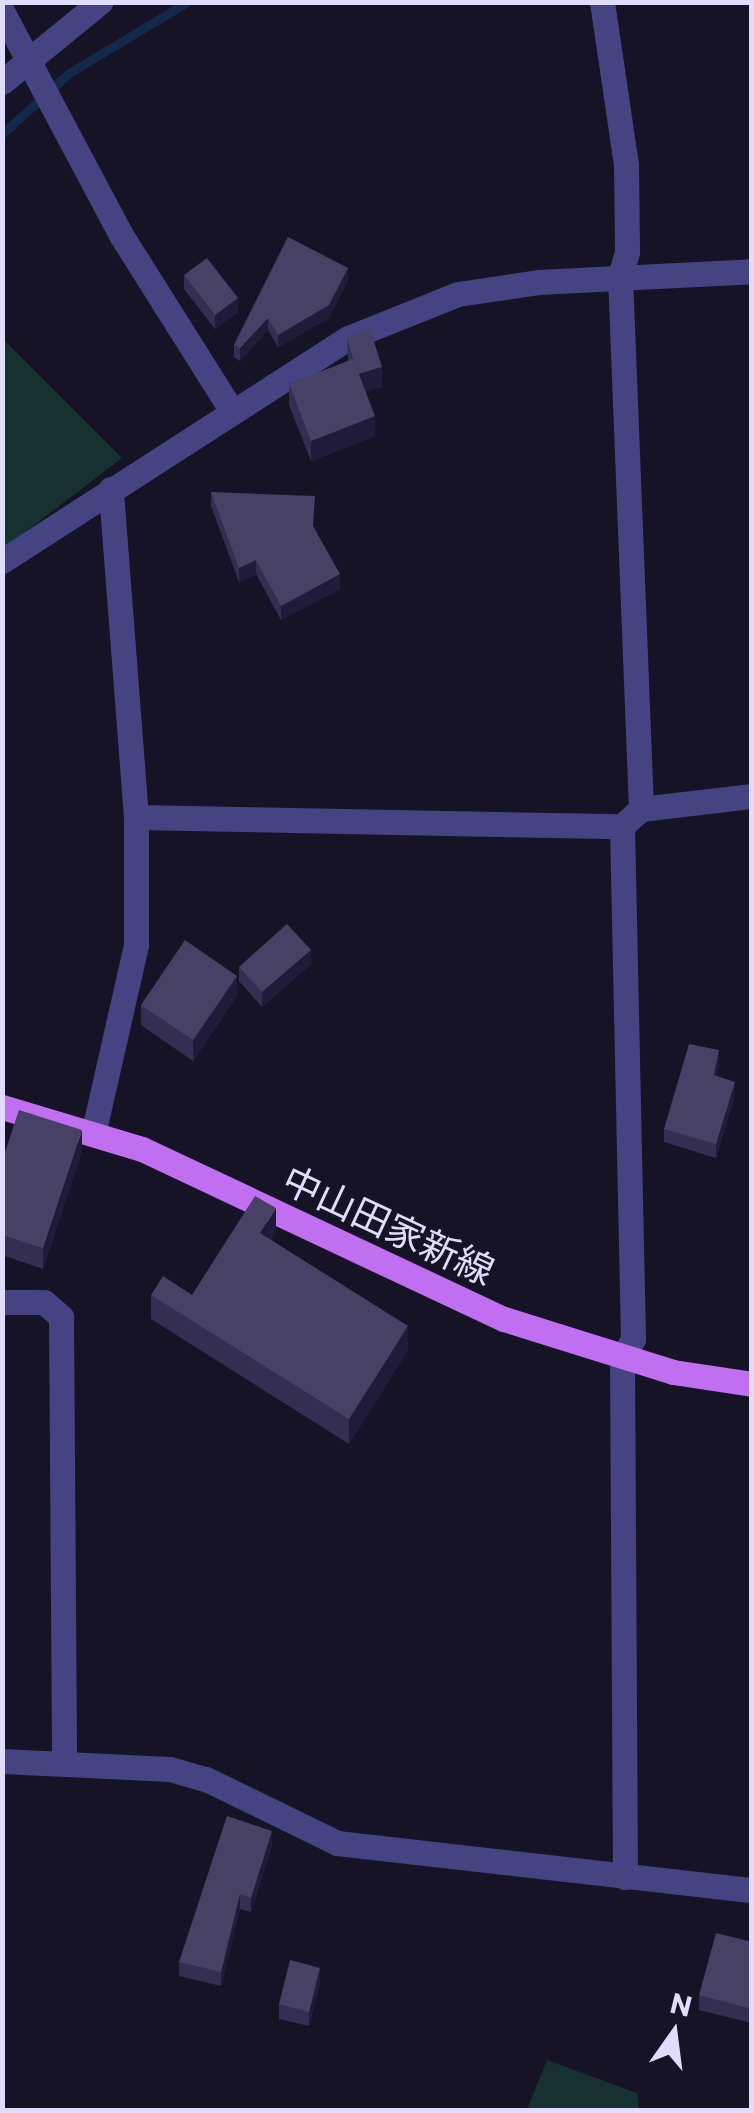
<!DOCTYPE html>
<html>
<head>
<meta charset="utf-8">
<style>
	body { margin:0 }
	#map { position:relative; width:754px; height:2113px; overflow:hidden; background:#161327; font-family:Commissioner,"Noto Sans JP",sans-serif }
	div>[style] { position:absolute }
	.green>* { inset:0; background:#163130 }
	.stream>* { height:9px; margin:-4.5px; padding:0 4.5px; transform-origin:4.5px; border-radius:4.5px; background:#14294a }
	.minor>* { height:25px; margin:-12.5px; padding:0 12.5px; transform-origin:12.5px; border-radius:12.5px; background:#454382 }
	.major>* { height:25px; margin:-12.5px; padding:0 12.5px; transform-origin:12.5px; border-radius:12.5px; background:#bf6ff0 }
	.wall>* { inset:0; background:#352e53 }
	.shaded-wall>* { inset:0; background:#211b3a }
	.building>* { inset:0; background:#474165 }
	span { translate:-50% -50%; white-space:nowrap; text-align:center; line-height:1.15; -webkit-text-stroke:9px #161327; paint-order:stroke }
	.street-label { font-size:38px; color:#e0ddfc }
	.frame { position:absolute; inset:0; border:5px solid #e0ddfc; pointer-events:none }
	.north { position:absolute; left:624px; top:1983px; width:100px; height:100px; -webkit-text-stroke:8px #161327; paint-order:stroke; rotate:14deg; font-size:28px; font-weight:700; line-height:40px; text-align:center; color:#e0ddfc }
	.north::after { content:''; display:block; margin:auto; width:35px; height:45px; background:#e0ddfc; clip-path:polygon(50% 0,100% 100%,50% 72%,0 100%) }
</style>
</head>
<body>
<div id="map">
	<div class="green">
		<i style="clip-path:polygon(2px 338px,122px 458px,3px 549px,2px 549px)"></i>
		<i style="clip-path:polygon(547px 2060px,637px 2093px,639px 2110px,527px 2110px)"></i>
	</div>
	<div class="stream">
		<i style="left:2px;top:134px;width:91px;rotate:-42.3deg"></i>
		<i style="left:69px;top:73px;width:138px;rotate:-31deg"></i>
	</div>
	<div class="minor">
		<i style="left:602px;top:2px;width:165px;rotate:81.6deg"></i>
		<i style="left:626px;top:165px;width:87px;rotate:89.3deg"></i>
		<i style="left:627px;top:252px;width:25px;rotate:106deg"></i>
		<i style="left:620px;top:276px;width:533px;rotate:87.74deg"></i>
		<i style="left:2px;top:11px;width:254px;rotate:62deg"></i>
		<i style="left:121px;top:235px;width:208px;rotate:57.8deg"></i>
		<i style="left:2px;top:82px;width:127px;rotate:-39.2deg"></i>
		<i style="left:2px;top:561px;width:412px;rotate:-32.8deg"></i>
		<i style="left:348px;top:338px;width:118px;rotate:-21.8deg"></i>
		<i style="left:458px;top:294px;width:81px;rotate:-8.5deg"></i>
		<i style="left:538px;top:282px;width:214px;rotate:-2.9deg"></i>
		<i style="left:136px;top:817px;width:486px;rotate:1.1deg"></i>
		<i style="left:622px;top:826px;width:25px;rotate:-42deg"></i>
		<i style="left:641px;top:809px;width:112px;rotate:-6.7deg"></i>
		<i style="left:622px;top:826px;width:513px;rotate:88.77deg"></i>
		<i style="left:633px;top:1339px;width:22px;rotate:120deg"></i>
		<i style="left:622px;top:1358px;width:519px;rotate:89.67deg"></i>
		<i style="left:94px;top:1130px;width:190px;rotate:-77.2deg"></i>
		<i style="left:136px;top:945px;width:128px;rotate:-90deg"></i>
		<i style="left:136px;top:817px;width:329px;rotate:-94.4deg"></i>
		<i style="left:2px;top:1302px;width:42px"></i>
		<i style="left:44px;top:1302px;width:23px;rotate:41deg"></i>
		<i style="left:61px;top:1317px;width:443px;rotate:89.6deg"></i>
		<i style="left:2px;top:1761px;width:168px;rotate:2.7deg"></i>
		<i style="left:170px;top:1769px;width:37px;rotate:16deg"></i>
		<i style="left:206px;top:1779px;width:146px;rotate:26deg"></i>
		<i style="left:337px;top:1843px;width:418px;rotate:6.5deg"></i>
	</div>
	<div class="major">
		<i style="left:2px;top:1107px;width:146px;rotate:16.7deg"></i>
		<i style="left:142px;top:1149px;width:400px;rotate:25.2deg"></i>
		<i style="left:504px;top:1319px;width:177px;rotate:17.4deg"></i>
		<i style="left:673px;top:1372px;width:80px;rotate:8.6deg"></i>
	</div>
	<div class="wall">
		<i style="clip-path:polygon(288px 237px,348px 280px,329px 318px,278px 347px,268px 330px,240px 361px,234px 357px,234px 345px)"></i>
		<i style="clip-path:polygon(184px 275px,238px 312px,215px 329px,184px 289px)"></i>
		<i style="clip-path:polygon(347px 339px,382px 387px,366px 391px,375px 436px,311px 461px,289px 405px,289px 384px,348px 361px)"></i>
		<i style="clip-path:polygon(211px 492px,314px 527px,340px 589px,281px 620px,256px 574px,239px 582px,211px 506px)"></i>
		<i style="clip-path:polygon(311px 964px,262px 1007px,239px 981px,239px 967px)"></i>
		<i style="clip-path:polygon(237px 996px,193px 1061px,141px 1025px,141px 1005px)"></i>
		<i style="clip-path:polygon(719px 1064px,717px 1076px,735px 1095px,716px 1158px,664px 1142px,664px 1129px)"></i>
		<i style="clip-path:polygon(82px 1151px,43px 1269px,2px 1255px,2px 1161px)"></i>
		<i style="clip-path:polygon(276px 1232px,271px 1240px,408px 1350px,349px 1444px,151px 1319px,151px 1295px,192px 1295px)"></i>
		<i style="clip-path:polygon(272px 1846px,251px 1912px,240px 1909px,221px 1986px,179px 1976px,179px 1962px)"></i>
		<i style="clip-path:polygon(752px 1942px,752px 2023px,699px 2010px,699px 1995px)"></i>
		<i style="clip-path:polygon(320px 1982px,309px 2026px,279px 2019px,279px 2004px)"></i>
	</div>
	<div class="shaded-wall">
		<i style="clip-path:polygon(348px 268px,348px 280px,329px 318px,278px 347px,278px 335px)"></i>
		<i style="clip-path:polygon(238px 298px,238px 312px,215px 329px,215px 315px)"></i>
		<i style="clip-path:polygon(268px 318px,268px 330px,240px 361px,240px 348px)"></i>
		<i style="clip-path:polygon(382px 367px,382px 387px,358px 393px,358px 374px)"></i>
		<i style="clip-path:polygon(375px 416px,375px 436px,311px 461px,311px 441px)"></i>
		<i style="clip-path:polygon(256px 560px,256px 574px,239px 582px,239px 568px)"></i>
		<i style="clip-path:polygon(340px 574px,340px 589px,281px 620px,281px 606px)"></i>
		<i style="clip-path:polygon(311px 950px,311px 964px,262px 1007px,262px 992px)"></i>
		<i style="clip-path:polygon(237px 976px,237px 996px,193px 1061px,193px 1040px)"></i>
		<i style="clip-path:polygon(719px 1050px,719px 1064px,714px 1089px,714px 1075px)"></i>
		<i style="clip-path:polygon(735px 1082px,735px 1095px,716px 1158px,716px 1144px)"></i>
		<i style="clip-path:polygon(82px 1130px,82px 1151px,43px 1269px,43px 1248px)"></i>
		<i style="clip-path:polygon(276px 1208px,276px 1232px,260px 1257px,260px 1233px)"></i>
		<i style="clip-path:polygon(408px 1326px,408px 1350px,349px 1444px,349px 1419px)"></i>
		<i style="clip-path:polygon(272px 1831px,272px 1846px,251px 1912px,251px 1898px)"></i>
		<i style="clip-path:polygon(240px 1894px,240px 1909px,221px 1986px,221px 1972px)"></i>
		<i style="clip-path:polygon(320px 1968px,320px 1982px,309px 2026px,309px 2012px)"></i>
	</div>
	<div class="building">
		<i style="clip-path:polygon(288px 237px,348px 268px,329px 305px,278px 335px,268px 318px,240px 348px,234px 345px)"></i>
		<i style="clip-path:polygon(207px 258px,238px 298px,215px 315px,184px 275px)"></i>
		<i style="clip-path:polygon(370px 329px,382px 367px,358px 374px,347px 339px)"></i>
		<i style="clip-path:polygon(353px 359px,375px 416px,311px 441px,289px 384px)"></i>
		<i style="clip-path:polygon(211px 492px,315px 496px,313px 526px,340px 574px,281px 606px,256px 560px,239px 568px)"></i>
		<i style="clip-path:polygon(287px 924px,311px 950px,262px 992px,239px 967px)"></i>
		<i style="clip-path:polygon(185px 940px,237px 976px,193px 1040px,141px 1005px)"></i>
		<i style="clip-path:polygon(689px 1044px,719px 1050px,714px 1075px,735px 1082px,716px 1144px,664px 1129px)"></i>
		<i style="clip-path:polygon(19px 1110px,82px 1130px,43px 1248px,2px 1235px,2px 1161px)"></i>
		<i style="clip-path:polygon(255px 1196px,276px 1208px,260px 1233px,408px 1326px,349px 1419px,151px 1295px,163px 1276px,192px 1295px)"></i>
		<i style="clip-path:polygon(227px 1816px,272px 1831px,251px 1898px,240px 1894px,221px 1972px,179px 1962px)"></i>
		<i style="clip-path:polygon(716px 1933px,752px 1942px,752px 2009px,699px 1995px)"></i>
		<i style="clip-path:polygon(290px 1960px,320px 1968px,309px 2012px,279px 2004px)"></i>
	</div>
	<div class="street-label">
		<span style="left:389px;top:1224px;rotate:25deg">中山田家新線</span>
	</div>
	<div class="frame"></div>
	<div class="north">N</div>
</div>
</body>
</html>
